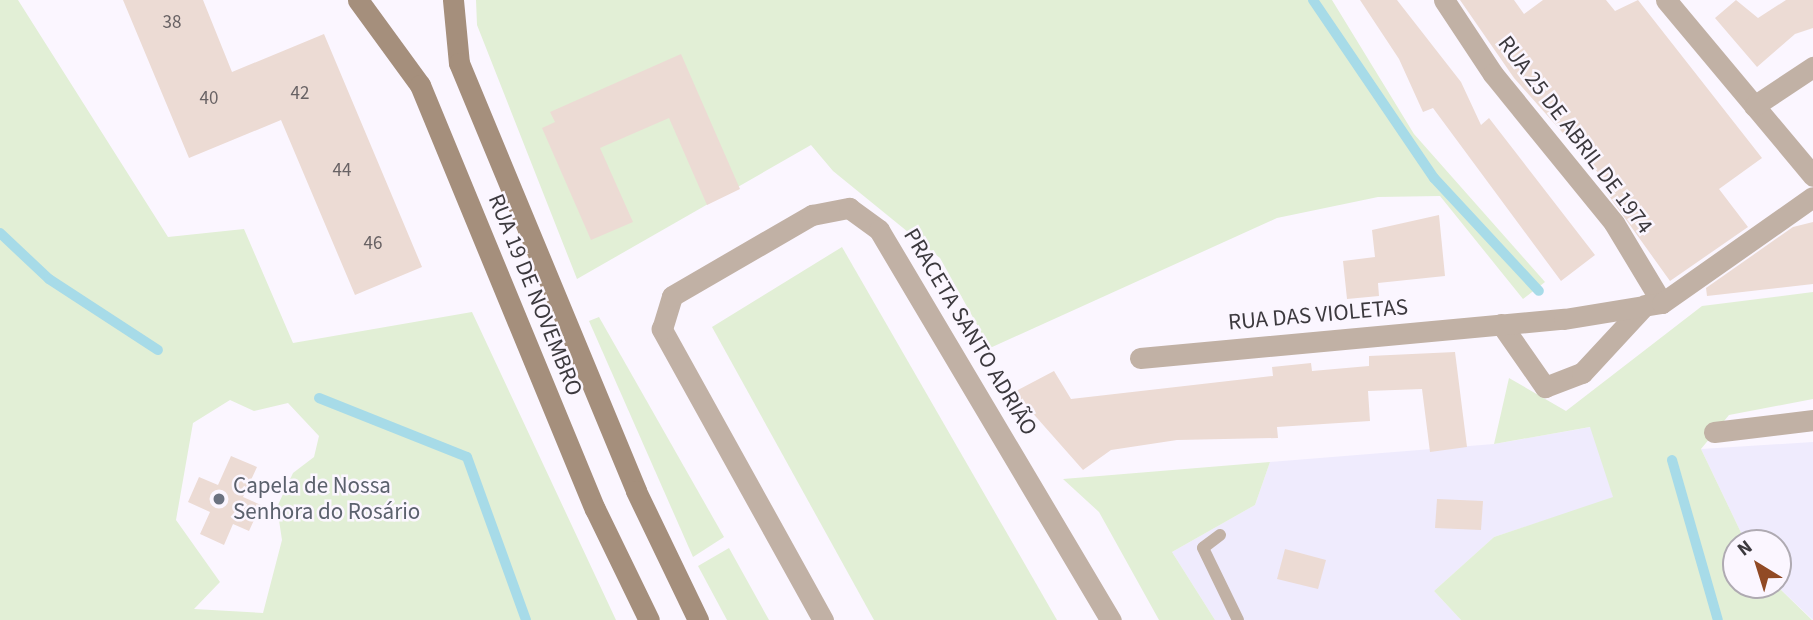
<!DOCTYPE html>
<html>
<head>
<meta charset="utf-8">
<style>
	body { margin:0 }
	#map { position:relative; width:1813px; height:620px; overflow:hidden; background:#fbf6ff; font-family:"Source Sans 3",sans-serif }
	div>[style] { position:absolute }
	.industrial>* { inset:0; background:#efebfd }
	.green>* { inset:0; background:#e2efd6 }
	.stream>* { height:10px; margin:-5px; padding:0 5px; transform-origin:5px; border-radius:5px; background:#a7dbe8 }
	.building>* { inset:0; background:#ecdbd4 }
	.lane>* { height:12px; margin:-6px; padding:0 6px; transform-origin:6px; border-radius:6px; background:#c1b1a5 }
	.street>* { height:21px; margin:-10.5px; padding:0 10.5px; transform-origin:10.5px; border-radius:10.5px; background:#c1b1a5 }
	.secondary>* { height:21px; margin:-10.5px; padding:0 10.5px; transform-origin:10.5px; border-radius:10.5px; background:#a58f7c }
	.dots>* { width:19px; height:19px; translate:-50% -50%; box-sizing:border-box; border:4px solid #fbf6ff; border-radius:50% }
	span { translate:-50% -50%; white-space:nowrap; text-align:center; line-height:1.15; -webkit-text-stroke:5px #fbf6ff; paint-order:stroke }
	.number-label { font-size:19px; color:#686264 }
	.number-label span { -webkit-text-stroke-width:0 }
	.street-label { font-size:23px; color:#3c393e }
	.worship-label { font-size:23px; color:#5b616d }
	.left { translate:0 -50%; text-align:left }
	.north { position:absolute; left:1722px; top:529px; width:70px; height:70px; box-sizing:border-box; background:#fbf6ff; border:2px solid #afaab2; border-radius:50%; rotate:322deg; font-size:19px; font-weight:700; line-height:28px; text-align:center; color:#3c393e }
	.north::after { content:''; display:block; margin:auto; width:24px; height:32px; background:#914a25; clip-path:polygon(50% 0,100% 100%,50% 72%,0 100%) }
</style>
</head>
<body>
<div id="map">
	<div class="industrial">
		<i style="clip-path:polygon(1591px 427px,1614px 498px,1494px 537px,1434px 591px,1461px 620px,1215px 620px,1172px 552px,1255px 505px,1270px 462px,1494px 444px)"></i>
		<i style="clip-path:polygon(1813px 442px,1813px 620px,1776px 585px,1778px 543px,1746px 543px,1701px 449px)"></i>
	</div>
	<div class="green">
		<i style="clip-path:polygon(evenodd,0 0,18px 0,168px 237px,244px 229px,293px 343px,472px 312px,616px 620px,0 620px,0 0,230px 400px,254px 411px,288px 403px,319px 436px,314px 457px,293px 473px,277px 507px,282px 540px,263px 613px,194px 609px,220px 582px,176px 520px,193px 423px,230px 400px)"></i>
		<i style="clip-path:polygon(476px 0,1332px 0,1414px 134px,1545px 282px,1523px 299px,1440px 196px,1378px 197px,1277px 218px,990px 348px,940px 258px,833px 171px,811px 145px,577px 279px,477px 25px)"></i>
		<i style="clip-path:polygon(842px 247px,1057px 620px,874px 620px,712px 327px)"></i>
		<i style="clip-path:polygon(1813px 292px,1813px 399px,1729px 415px,1701px 449px,1746px 543px,1736px 543px,1736px 585px,1776px 585px,1812px 620px,1461px 620px,1434px 591px,1494px 537px,1613px 497px,1590px 427px,1494px 444px,1509px 378px,1566px 411px,1702px 306px)"></i>
		<i style="clip-path:polygon(599px 317px,724px 537px,693px 557px,589px 321px)"></i>
		<i style="clip-path:polygon(1270px 462px,1255px 505px,1172px 552px,1215px 620px,1159px 620px,1099px 512px,1063px 479px)"></i>
		<i style="clip-path:polygon(729px 548px,769px 620px,727px 620px,698px 566px)"></i>
	</div>
	<div class="stream">
		<i style="left:1313px;top:0;width:215px;rotate:55.8deg"></i>
		<i style="left:1434px;top:178px;width:154px;rotate:47.1deg"></i>
		<i style="left:0;top:233px;width:67px;rotate:43.2deg"></i>
		<i style="left:49px;top:279px;width:130px;rotate:33.1deg"></i>
		<i style="left:319px;top:398px;width:159px;rotate:21.7deg"></i>
		<i style="left:467px;top:457px;width:173px;rotate:70.1deg"></i>
		<i style="left:1672px;top:460px;width:166px;rotate:74deg"></i>
	</div>
	<div class="building">
		<i style="clip-path:polygon(123px 0,203px 0,232px 72px,324px 34px,422px 267px,355px 295px,281px 120px,189px 158px)"></i>
		<i style="clip-path:polygon(1360px 0,1397px 0,1461px 82px,1481px 125px,1489px 118px,1595px 255px,1561px 281px,1433px 108px,1423px 112px,1399px 59px)"></i>
		<i style="clip-path:polygon(1460px 0,1514px 0,1524px 14px,1543px 0,1606px 0,1615px 11px,1638px 0,1762px 158px,1719px 189px,1748px 227px,1670px 281px,1604px 189px,1609px 185px,1514px 78px)"></i>
		<i style="clip-path:polygon(1736px 0,1758px 18px,1786px 0,1813px 0,1813px 28px,1795px 34px,1757px 67px,1715px 18px)"></i>
		<i style="clip-path:polygon(681px 54px,740px 189px,707px 205px,669px 118px,600px 148px,633px 222px,591px 240px,542px 128px,555px 122px,550px 112px)"></i>
		<i style="clip-path:polygon(1439px 215px,1445px 276px,1378px 283px,1379px 296px,1347px 299px,1343px 261px,1375px 257px,1372px 230px)"></i>
		<i style="clip-path:polygon(1813px 222px,1813px 284px,1707px 296px,1706px 288px,1793px 227px)"></i>
		<i style="clip-path:polygon(1455px 352px,1467px 447px,1430px 452px,1422px 389px,1368px 391px,1370px 421px,1277px 427px,1278px 438px,1177px 440px,1111px 450px,1083px 470px,1014px 392px,1054px 371px,1071px 399px,1273px 376px,1272px 367px,1311px 363px,1312px 371px,1369px 366px,1369px 356px)"></i>
		<i style="clip-path:polygon(231px 456px,257px 467px,243px 497px,261px 505px,249px 531px,233px 524px,224px 545px,200px 534px,210px 512px,188px 502px,199px 477px,218px 485px)"></i>
		<i style="clip-path:polygon(1437px 499px,1483px 501px,1481px 530px,1435px 528px)"></i>
		<i style="clip-path:polygon(1285px 549px,1326px 560px,1318px 589px,1277px 579px)"></i>
	</div>
	<div class="lane">
		<i style="left:1220px;top:535px;width:21px;rotate:143deg"></i>
		<i style="left:1203px;top:548px;width:80px;rotate:64.1deg"></i>
	</div>
	<div class="street">
		<i style="left:1444px;top:0;width:89px;rotate:56.5deg"></i>
		<i style="left:1493px;top:74px;width:192px;rotate:50.9deg"></i>
		<i style="left:1614px;top:223px;width:93px;rotate:59deg"></i>
		<i style="left:1666px;top:0;width:229px;rotate:50.1deg"></i>
		<i style="left:1754px;top:106px;width:71px;rotate:-33.5deg"></i>
		<i style="left:1501px;top:324px;width:77px;rotate:55.1deg"></i>
		<i style="left:1545px;top:387px;width:40px;rotate:-21deg"></i>
		<i style="left:1582px;top:373px;width:93px;rotate:-47.2deg"></i>
		<i style="left:1140px;top:358px;width:426px;rotate:-5.3deg"></i>
		<i style="left:1564px;top:319px;width:99px;rotate:-9.3deg"></i>
		<i style="left:1662px;top:303px;width:184px;rotate:-35.1deg"></i>
		<i style="left:1714px;top:432px;width:100px;rotate:-6.9deg"></i>
		<i style="left:823px;top:620px;width:333px;rotate:-119deg"></i>
		<i style="left:662px;top:329px;width:34px;rotate:-73deg"></i>
		<i style="left:672px;top:296px;width:162px;rotate:-30.1deg"></i>
		<i style="left:812px;top:215px;width:38px;rotate:-11deg"></i>
		<i style="left:849px;top:208px;width:37px;rotate:36deg"></i>
		<i style="left:879px;top:230px;width:454px;rotate:59.3deg"></i>
	</div>
	<div class="secondary">
		<i style="left:358px;top:0;width:105px;rotate:53.9deg"></i>
		<i style="left:420px;top:85px;width:459px;rotate:67.6deg"></i>
		<i style="left:595px;top:509px;width:123px;rotate:64.1deg"></i>
		<i style="left:453px;top:0;width:63px;rotate:84.6deg"></i>
		<i style="left:459px;top:63px;width:463px;rotate:67.5deg"></i>
		<i style="left:636px;top:491px;width:143px;rotate:64.3deg"></i>
	</div>
	<div class="dots">
		<i style="left:219px;top:499px;background:#6b7280"></i>
	</div>
	<div class="number-label">
		<span style="left:172px;top:23px">38</span>
		<span style="left:300px;top:94px">42</span>
		<span style="left:209px;top:99px">40</span>
		<span style="left:342px;top:171px">44</span>
		<span style="left:373px;top:244px">46</span>
	</div>
	<div class="street-label">
		<span style="left:1575px;top:135px;rotate:53deg">RUA 25 DE ABRIL DE 1974</span>
		<span style="left:535px;top:295px;rotate:68deg">RUA 19 DE NOVEMBRO</span>
		<span style="left:1318px;top:315px;rotate:-5deg">RUA DAS VIOLETAS</span>
		<span style="left:970px;top:332px;rotate:59deg">PRACETA SANTO ADRIÃO</span>
	</div>
	<div class="worship-label">
		<span class="left" style="left:233px;top:499px">Capela de Nossa<br>Senhora do Rosário</span>
	</div>
	<div class="north">N</div>
</div>
</body>
</html>
